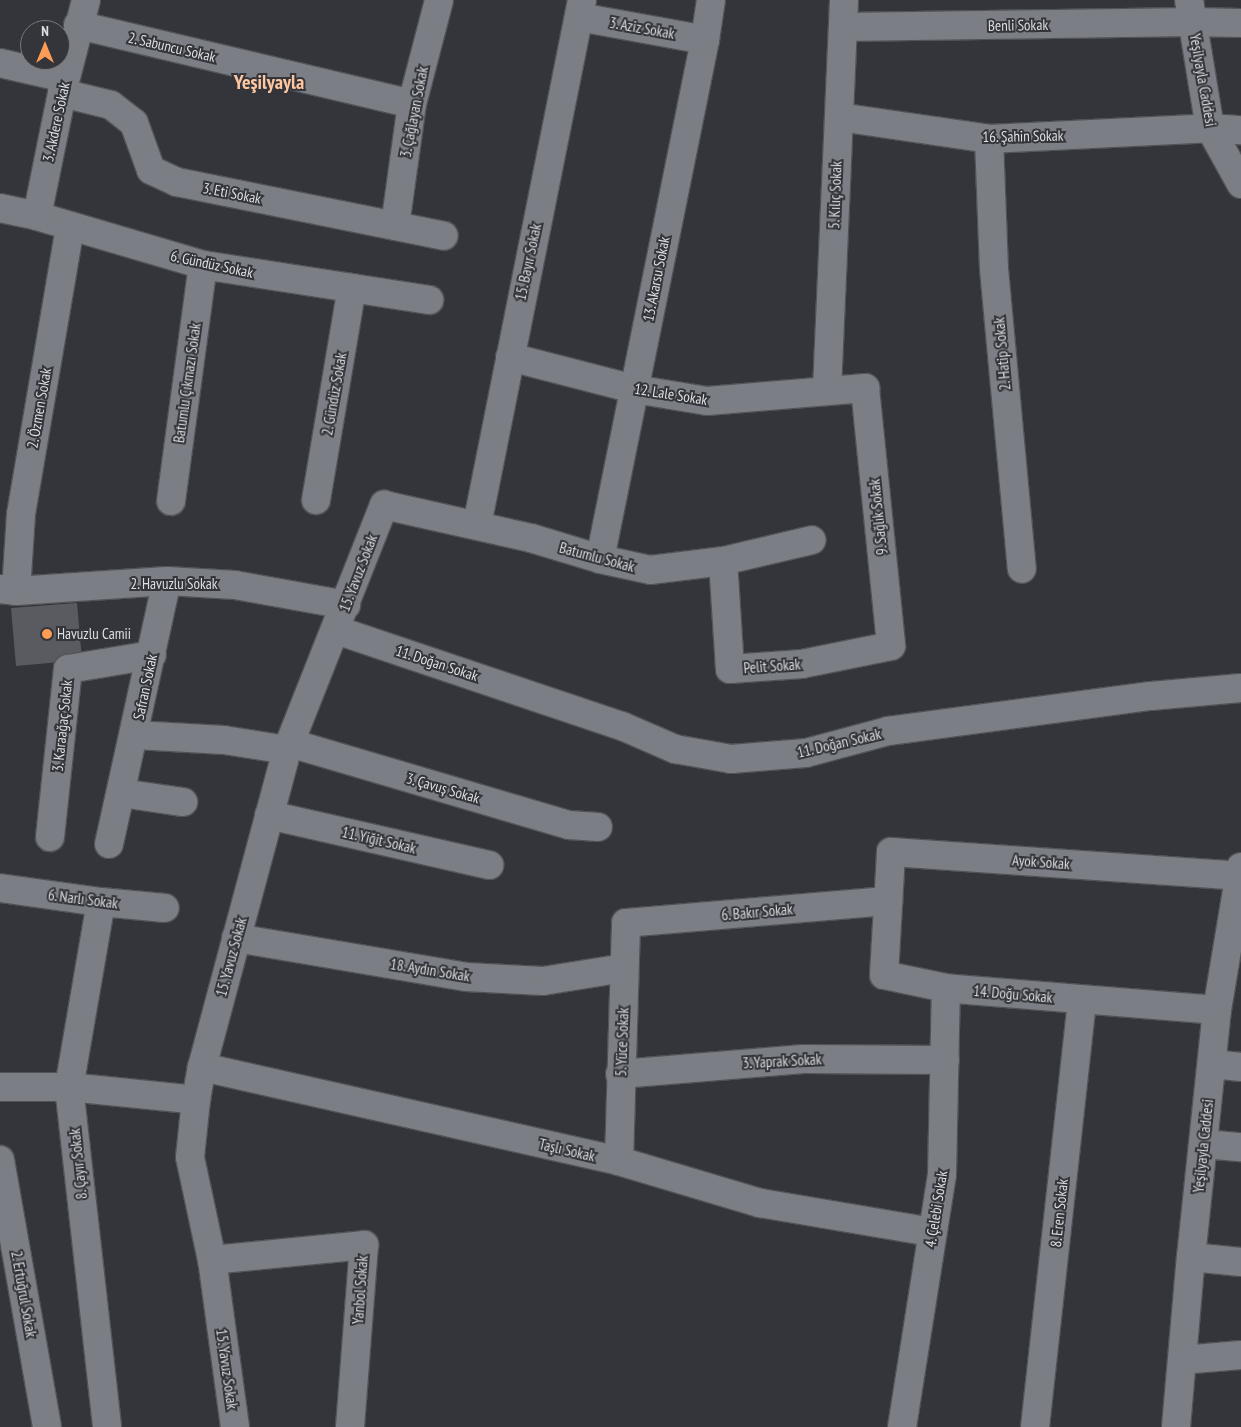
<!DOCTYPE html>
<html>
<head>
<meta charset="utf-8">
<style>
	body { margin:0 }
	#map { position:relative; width:1241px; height:1427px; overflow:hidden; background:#33353a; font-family:"PT Sans Narrow",sans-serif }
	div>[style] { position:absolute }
	.building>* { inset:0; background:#595b60 }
	.roads { filter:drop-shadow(1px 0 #515357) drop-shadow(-1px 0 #515357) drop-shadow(0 1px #515357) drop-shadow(0 -1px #515357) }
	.minor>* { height:28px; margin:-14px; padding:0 14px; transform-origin:14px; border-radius:14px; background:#7b7e84 }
	.dots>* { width:14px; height:14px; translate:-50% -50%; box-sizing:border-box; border:2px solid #33353a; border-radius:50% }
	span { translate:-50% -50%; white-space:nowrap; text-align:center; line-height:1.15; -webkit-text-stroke:4px #33353a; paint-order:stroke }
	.street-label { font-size:15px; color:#dddfe2 }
	.poi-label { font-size:15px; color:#dddfe2 }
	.left { translate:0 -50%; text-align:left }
	.district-label { font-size:20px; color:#fec7a2; font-weight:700 }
	.north { position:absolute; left:20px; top:20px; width:50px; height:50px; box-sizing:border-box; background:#33353a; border:1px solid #77797d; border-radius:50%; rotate:0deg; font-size:14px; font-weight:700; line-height:20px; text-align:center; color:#dddfe2 }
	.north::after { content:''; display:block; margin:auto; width:18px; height:22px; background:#fd9c55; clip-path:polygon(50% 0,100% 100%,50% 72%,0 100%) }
</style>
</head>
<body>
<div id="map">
	<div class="building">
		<i style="clip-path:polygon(77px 603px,82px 660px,16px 666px,11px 608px)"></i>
	</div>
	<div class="roads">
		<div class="minor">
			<i style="left:1189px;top:0;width:130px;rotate:80.7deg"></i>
			<i style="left:1210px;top:128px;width:64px;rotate:61deg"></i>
			<i style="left:579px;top:17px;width:128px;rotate:10.3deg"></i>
			<i style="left:78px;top:25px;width:343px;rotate:13.3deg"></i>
			<i style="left:843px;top:27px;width:350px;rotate:-0.8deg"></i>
			<i style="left:1193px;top:22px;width:48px;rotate:1.2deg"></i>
			<i style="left:0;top:63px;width:67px;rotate:13deg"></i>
			<i style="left:62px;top:93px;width:50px;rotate:13.8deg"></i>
			<i style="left:111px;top:105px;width:29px;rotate:38deg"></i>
			<i style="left:134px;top:123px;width:50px;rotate:70.1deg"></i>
			<i style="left:151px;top:170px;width:29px;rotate:25deg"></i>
			<i style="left:177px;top:182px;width:272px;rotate:11.4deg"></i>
			<i style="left:839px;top:117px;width:152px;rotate:8.3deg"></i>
			<i style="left:989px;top:139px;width:221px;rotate:-2.8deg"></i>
			<i style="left:1210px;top:128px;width:31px;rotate:4deg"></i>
			<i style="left:989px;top:139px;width:130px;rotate:87.8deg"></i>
			<i style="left:994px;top:269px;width:301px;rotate:84.7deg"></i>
			<i style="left:0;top:208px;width:38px;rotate:12deg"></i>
			<i style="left:37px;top:216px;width:173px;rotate:16.4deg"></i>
			<i style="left:203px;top:265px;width:229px;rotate:8.8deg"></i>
			<i style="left:37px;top:216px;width:126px;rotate:-78.5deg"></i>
			<i style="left:62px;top:93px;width:96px;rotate:-75.5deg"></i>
			<i style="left:395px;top:226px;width:123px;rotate:-82.1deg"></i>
			<i style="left:412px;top:104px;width:107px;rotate:-75.4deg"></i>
			<i style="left:510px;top:357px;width:128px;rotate:14.5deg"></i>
			<i style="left:634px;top:389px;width:74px;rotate:9.3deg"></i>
			<i style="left:707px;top:401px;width:159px;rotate:-4.7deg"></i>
			<i style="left:865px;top:388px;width:259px;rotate:84.2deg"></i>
			<i style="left:891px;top:646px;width:91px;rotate:168.6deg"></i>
			<i style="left:802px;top:664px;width:72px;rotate:176deg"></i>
			<i style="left:730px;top:669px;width:108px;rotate:-93.7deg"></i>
			<i style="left:827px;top:390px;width:390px;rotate:-87.5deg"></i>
			<i style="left:316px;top:500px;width:215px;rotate:-80.4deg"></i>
			<i style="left:171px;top:501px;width:238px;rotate:-82.3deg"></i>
			<i style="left:477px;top:525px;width:535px;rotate:-78.69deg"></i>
			<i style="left:600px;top:559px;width:530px;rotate:-78.56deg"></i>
			<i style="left:705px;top:40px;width:40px;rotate:-81.5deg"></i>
			<i style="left:0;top:589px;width:16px;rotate:7deg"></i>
			<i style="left:16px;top:591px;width:151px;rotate:-3.8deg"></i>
			<i style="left:167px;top:581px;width:68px;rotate:3.4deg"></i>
			<i style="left:235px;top:585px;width:113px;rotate:10.2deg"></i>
			<i style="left:16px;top:591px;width:77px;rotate:-86.3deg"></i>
			<i style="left:21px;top:514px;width:292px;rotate:-80.3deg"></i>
			<i style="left:336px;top:630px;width:302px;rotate:18.6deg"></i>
			<i style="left:622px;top:726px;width:58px;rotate:23.5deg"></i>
			<i style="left:675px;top:749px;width:57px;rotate:10.1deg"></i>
			<i style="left:731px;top:759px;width:75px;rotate:-4.6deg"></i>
			<i style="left:806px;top:753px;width:85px;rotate:-15deg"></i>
			<i style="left:888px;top:731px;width:265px;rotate:-7.6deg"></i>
			<i style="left:1151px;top:696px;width:90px;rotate:-5.1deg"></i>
			<i style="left:135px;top:735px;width:89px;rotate:3.2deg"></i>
			<i style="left:224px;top:740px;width:64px;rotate:9deg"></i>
			<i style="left:290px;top:743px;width:291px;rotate:16.4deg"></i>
			<i style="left:569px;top:825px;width:29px;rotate:4deg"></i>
			<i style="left:121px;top:793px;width:63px;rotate:8.3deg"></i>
			<i style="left:269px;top:815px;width:226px;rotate:12.8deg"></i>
			<i style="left:50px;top:837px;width:169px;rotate:-83.9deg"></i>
			<i style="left:68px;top:669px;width:85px;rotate:-9.5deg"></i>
			<i style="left:109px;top:844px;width:269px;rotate:-77.6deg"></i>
			<i style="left:0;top:888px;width:102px;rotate:7.9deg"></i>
			<i style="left:101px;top:902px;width:64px;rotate:5.4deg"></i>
			<i style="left:101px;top:902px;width:188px;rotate:99.8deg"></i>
			<i style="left:69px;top:1087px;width:342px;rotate:83.6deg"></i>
			<i style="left:236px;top:938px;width:233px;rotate:9.6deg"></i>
			<i style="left:466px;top:977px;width:77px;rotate:3deg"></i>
			<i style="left:543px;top:981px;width:82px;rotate:-9.1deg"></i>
			<i style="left:1217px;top:1010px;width:272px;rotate:-175.4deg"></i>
			<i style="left:946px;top:988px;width:63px;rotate:-168.2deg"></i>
			<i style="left:884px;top:975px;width:123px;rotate:-86.7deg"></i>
			<i style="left:891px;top:852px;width:349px;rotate:3.9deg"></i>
			<i style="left:1212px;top:1064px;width:29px;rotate:6deg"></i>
			<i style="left:202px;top:1067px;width:427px;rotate:12.7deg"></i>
			<i style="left:619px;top:1161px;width:147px;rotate:16.6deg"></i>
			<i style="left:760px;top:1203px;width:174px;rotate:9.6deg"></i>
			<i style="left:620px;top:1074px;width:184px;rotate:-4.7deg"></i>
			<i style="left:803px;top:1059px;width:142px;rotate:0.4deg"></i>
			<i style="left:0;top:1087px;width:69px"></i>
			<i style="left:69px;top:1087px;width:128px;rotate:5.8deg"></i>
			<i style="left:1203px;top:1144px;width:38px;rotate:5deg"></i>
			<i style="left:0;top:1160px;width:271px;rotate:80deg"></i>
			<i style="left:619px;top:1161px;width:238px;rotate:-88.3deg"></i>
			<i style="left:626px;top:923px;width:263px;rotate:-4.8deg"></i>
			<i style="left:1191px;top:1257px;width:50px;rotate:5.7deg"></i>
			<i style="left:212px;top:1260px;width:153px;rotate:-5.6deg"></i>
			<i style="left:364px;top:1245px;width:183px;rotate:94.4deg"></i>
			<i style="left:1182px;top:1360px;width:59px;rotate:-4.8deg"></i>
			<i style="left:235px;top:1427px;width:169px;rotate:-97.8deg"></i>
			<i style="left:212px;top:1260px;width:105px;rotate:-102.1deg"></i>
			<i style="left:190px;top:1157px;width:57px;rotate:-84deg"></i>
			<i style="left:196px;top:1100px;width:34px;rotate:-80deg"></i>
			<i style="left:202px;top:1067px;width:328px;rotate:-75deg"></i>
			<i style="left:287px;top:750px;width:264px;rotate:-68.4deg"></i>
			<i style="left:384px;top:505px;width:151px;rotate:12.7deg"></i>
			<i style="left:531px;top:538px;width:72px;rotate:16.9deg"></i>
			<i style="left:600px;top:559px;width:51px;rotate:12.4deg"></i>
			<i style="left:650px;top:570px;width:74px;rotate:-7deg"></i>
			<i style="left:723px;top:561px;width:91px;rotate:-13.3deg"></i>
			<i style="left:902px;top:1427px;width:255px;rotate:-81deg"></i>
			<i style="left:942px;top:1175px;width:187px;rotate:-88.8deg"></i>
			<i style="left:1035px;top:1427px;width:430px;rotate:-83.7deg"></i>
			<i style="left:1176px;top:1427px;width:171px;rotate:-85deg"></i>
			<i style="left:1191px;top:1257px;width:248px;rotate:-84deg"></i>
			<i style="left:1217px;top:1010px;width:145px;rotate:-80.5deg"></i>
		</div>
	</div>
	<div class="dots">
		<i style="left:47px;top:634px;background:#fd9c55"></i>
	</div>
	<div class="street-label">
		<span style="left:1018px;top:25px;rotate:-1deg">Benli Sokak</span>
		<span style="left:642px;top:28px;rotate:10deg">3. Aziz Sokak</span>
		<span style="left:172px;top:47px;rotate:13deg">2. Sabuncu Sokak</span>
		<span style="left:1203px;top:80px;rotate:80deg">Yeşilyayla Caddesi</span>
		<span style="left:414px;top:112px;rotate:-79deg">3. Çağlayan Sokak</span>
		<span style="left:56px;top:122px;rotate:-78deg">3. Akdere Sokak</span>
		<span style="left:1023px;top:136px;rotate:-1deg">16. Şahin Sokak</span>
		<span style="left:232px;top:193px;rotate:11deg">3. Eti Sokak</span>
		<span style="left:835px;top:195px;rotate:-88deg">5. Kılıç Sokak</span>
		<span style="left:528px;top:262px;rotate:-78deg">15. Bayır Sokak</span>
		<span style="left:212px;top:264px;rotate:12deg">6. Gündüz Sokak</span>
		<span style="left:656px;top:279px;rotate:-79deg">13. Akarsu Sokak</span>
		<span style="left:1002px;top:354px;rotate:-95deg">2. Hatip Sokak</span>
		<span style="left:187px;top:383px;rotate:-82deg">Batumlu Çıkmazı Sokak</span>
		<span style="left:334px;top:394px;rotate:-80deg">2. Gündüz Sokak</span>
		<span style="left:671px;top:394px;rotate:9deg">12. Lale Sokak</span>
		<span style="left:39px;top:408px;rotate:-80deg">2. Özmen Sokak</span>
		<span style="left:878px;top:517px;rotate:-96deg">9. Sağlık Sokak</span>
		<span style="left:597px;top:557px;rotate:15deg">Batumlu Sokak</span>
		<span style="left:358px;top:573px;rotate:-69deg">15. Yavuz Sokak</span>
		<span style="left:174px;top:584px">2. Havuzlu Sokak</span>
		<span style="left:437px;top:663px;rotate:18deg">11. Doğan Sokak</span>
		<span style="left:772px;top:666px;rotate:-4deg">Pelit Sokak</span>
		<span style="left:145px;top:687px;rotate:-78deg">Safran Sokak</span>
		<span style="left:62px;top:726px;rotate:-84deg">3. Karaağaç Sokak</span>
		<span style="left:839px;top:743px;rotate:-13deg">11. Doğan Sokak</span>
		<span style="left:443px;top:788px;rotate:16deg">3. Çavuş Sokak</span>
		<span style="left:379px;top:840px;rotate:13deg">11. Yiğit Sokak</span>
		<span style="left:1041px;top:862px;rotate:4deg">Ayok Sokak</span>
		<span style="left:83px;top:899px;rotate:7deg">6. Narlı Sokak</span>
		<span style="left:757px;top:912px;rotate:-5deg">6. Bakır Sokak</span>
		<span style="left:231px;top:957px;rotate:-75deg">15. Yavuz Sokak</span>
		<span style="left:430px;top:970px;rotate:9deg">18. Aydın Sokak</span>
		<span style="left:1013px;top:994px;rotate:5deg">14. Doğu Sokak</span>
		<span style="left:622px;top:1042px;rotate:-88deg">5. Yüce Sokak</span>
		<span style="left:782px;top:1061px;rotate:-3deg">3. Yaprak Sokak</span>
		<span style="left:1203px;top:1146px;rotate:-84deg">Yeşilyayla Caddesi</span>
		<span style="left:567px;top:1150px;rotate:13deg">Taşlı Sokak</span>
		<span style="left:78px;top:1164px;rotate:-96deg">8. Çayır Sokak</span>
		<span style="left:936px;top:1209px;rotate:-81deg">4. Çelebi Sokak</span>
		<span style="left:1059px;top:1213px;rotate:-84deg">8. Eren Sokak</span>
		<span style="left:360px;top:1290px;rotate:-86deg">Yanbol Sokak</span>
		<span style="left:24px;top:1294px;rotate:80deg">2. Ertuğrul Sokak</span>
		<span style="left:227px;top:1369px;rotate:82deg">15. Yavuz Sokak</span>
	</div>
	<div class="poi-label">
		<span class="left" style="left:57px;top:634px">Havuzlu Camii</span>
	</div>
	<div class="district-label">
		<span style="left:269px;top:82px">Yeşilyayla</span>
	</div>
	<div class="north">N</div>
</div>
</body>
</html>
